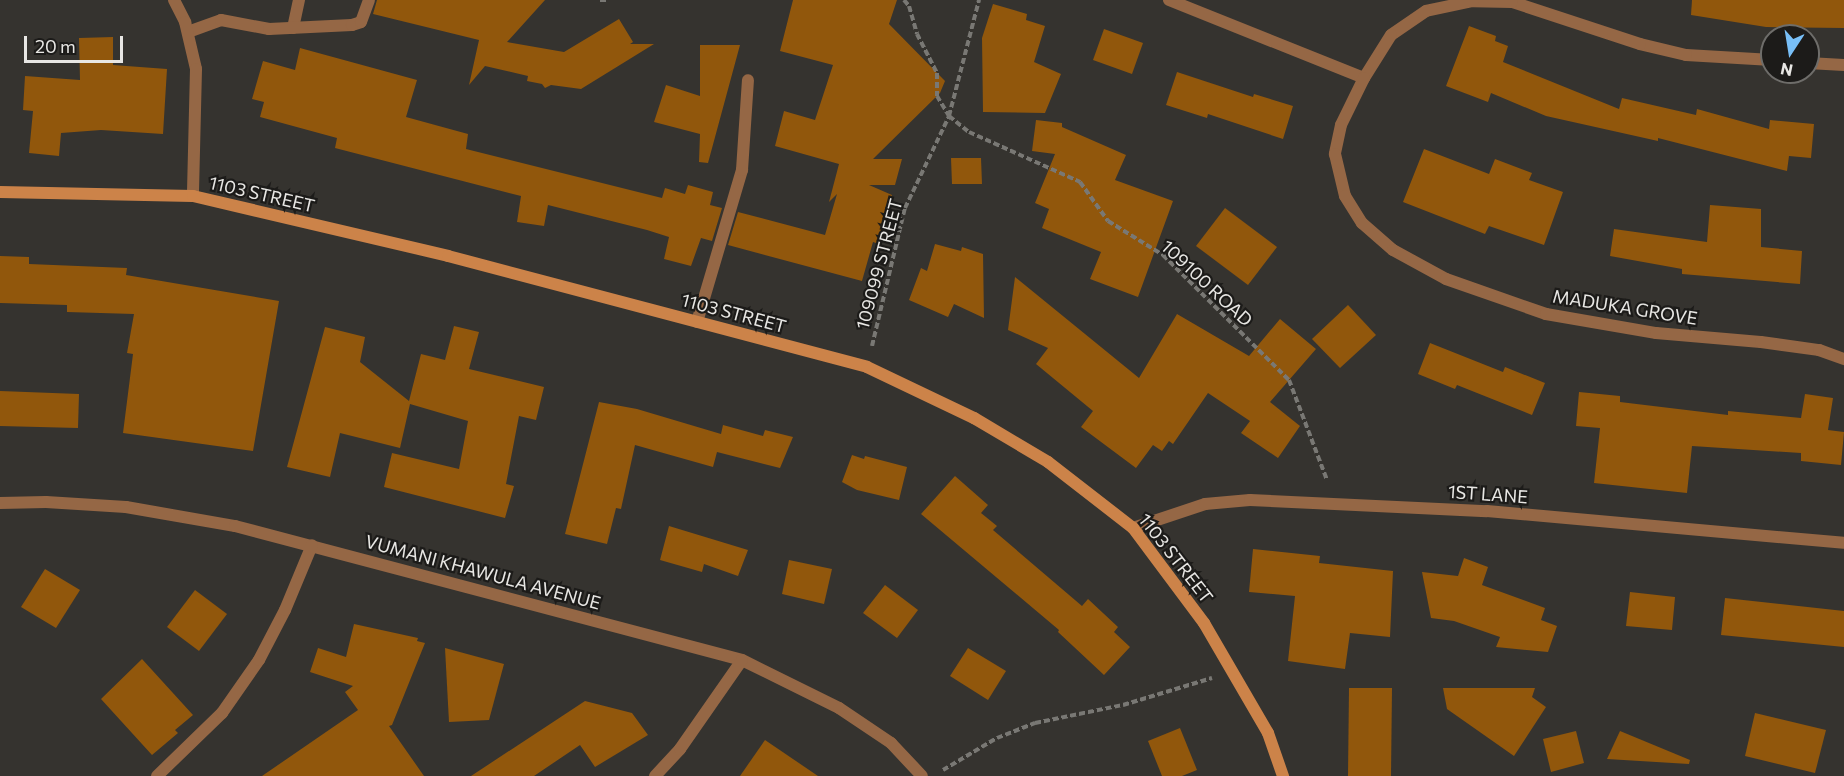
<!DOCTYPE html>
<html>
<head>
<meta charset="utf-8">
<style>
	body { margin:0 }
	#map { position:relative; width:1844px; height:776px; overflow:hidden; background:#35332f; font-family:Commissioner,sans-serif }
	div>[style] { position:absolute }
	.building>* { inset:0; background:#91570c }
	.path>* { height:4px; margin-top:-2px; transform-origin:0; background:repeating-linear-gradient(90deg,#797874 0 6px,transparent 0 9px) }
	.lane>* { height:12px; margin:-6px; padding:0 6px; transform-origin:6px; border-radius:6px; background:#956745 }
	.street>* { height:12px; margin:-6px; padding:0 6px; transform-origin:6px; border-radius:6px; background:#956745 }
	.secondary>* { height:12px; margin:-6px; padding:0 6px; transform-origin:6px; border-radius:6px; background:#cc8349 }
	span { translate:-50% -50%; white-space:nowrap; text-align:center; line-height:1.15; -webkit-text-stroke:4.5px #1c1b19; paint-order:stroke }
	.street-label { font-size:18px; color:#e8e7e4 }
	.north { position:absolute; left:1760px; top:24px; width:60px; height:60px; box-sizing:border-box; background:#1c1b19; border:2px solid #6e6d6a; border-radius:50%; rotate:192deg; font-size:16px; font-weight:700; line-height:24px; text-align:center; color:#e8e7e4 }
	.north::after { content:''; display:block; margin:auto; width:21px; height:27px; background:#78bff7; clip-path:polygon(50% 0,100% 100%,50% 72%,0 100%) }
	.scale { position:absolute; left:24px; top:36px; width:99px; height:27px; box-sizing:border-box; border:3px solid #e8e7e4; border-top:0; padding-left:8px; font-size:18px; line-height:21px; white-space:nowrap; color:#e8e7e4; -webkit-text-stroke:4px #1c1b19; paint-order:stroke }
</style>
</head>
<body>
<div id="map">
	<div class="building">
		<i style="clip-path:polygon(377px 0,545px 0,507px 42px,564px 52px,619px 19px,633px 42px,630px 44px,654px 44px,581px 89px,551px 85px,545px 88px,542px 84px,527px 81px,528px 76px,485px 66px,469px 85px,479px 40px,373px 14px)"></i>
		<i style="clip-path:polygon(793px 0,897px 0,889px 24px,945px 81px,940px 93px,873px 159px,902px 159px,895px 185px,869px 185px,892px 195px,879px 244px,873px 242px,862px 281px,728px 245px,738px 212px,825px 235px,837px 194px,829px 202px,839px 164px,775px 146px,784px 111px,815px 120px,833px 65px,780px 51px)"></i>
		<i style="clip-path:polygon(1692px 0,1844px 0,1844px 28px,1766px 27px,1691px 15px)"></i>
		<i style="clip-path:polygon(993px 4px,1027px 14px,1026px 20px,1045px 26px,1034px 62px,1061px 74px,1045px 113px,983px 112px,982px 38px)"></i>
		<i style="clip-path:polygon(1469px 26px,1496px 36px,1495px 41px,1508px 46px,1503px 62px,1619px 109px,1622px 98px,1696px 115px,1697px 109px,1769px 129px,1770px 120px,1814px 124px,1811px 158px,1789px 156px,1787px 171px,1658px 138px,1658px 141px,1546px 116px,1491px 93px,1488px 102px,1446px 86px)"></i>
		<i style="clip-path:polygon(1104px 29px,1143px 43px,1132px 74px,1093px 60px)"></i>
		<i style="clip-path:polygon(113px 37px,113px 65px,167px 69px,163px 134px,101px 130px,61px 133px,59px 156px,29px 153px,33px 111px,23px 110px,25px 76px,80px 80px,79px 38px)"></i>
		<i style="clip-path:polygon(700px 45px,740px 45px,708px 163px,699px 162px,700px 134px,654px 122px,666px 85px,700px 96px)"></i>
		<i style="clip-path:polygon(300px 48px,417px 80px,406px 117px,468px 134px,466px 149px,662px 198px,665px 188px,685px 194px,688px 185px,713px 192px,710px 205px,722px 208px,712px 241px,701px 238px,691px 266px,664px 259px,669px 237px,647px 230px,548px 205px,544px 226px,517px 222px,521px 196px,335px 148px,337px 138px,260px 117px,264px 102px,252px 99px,263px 61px,295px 70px)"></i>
		<i style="clip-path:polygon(1177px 72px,1253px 97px,1254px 94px,1293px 106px,1283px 139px,1208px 114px,1207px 118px,1166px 105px)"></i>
		<i style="clip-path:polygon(1036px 120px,1062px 123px,1062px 127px,1126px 155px,1115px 180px,1173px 201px,1138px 297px,1090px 279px,1101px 252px,1042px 228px,1049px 209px,1035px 203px,1055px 154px,1032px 151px)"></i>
		<i style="clip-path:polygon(1424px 149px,1489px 174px,1495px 159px,1532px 173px,1529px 180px,1563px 192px,1544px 245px,1489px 226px,1485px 234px,1403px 202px)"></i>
		<i style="clip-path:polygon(951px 158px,981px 158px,982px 184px,952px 184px)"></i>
		<i style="clip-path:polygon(1710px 205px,1761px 209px,1761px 247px,1802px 251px,1800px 284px,1682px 274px,1682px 269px,1610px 256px,1614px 229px,1707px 242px)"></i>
		<i style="clip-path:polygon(1225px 208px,1277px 247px,1248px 285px,1196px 246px)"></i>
		<i style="clip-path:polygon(935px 244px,961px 251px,962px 247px,983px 254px,984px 318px,954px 304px,948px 317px,909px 300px,921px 268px,927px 271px)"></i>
		<i style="clip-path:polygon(0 256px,29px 257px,29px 264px,127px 268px,126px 275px,279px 301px,253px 451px,123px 433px,133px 354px,127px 353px,134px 314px,67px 312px,67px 305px,0 303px)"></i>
		<i style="clip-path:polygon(1015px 277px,1139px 378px,1177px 314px,1249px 356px,1280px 319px,1316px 349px,1270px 402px,1300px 426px,1278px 458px,1241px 433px,1250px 421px,1208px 393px,1173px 444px,1169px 441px,1162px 451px,1153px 445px,1136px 468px,1081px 427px,1093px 411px,1036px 364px,1048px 348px,1008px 330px)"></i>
		<i style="clip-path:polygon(1348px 305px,1376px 335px,1340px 368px,1312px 339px)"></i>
		<i style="clip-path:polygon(454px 326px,479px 332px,469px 369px,544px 387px,536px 420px,519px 416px,506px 484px,514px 486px,505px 518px,384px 487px,392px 453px,459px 469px,468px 421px,410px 404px,400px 448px,340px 433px,330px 477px,287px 467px,325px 327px,365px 337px,360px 362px,409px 401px,421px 354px,445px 360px)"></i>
		<i style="clip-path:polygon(1430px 343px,1503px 372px,1505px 367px,1545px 383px,1532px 415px,1457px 385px,1455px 389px,1418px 374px)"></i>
		<i style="clip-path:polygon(0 391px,79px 394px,78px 428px,0 426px)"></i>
		<i style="clip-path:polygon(1579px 392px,1620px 396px,1620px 402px,1728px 415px,1728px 411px,1801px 418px,1805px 394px,1833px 398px,1828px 430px,1844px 432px,1841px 465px,1801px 461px,1801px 453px,1692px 446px,1687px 493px,1594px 483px,1600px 428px,1576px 426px)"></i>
		<i style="clip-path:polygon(599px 402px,637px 409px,721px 434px,723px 425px,763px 436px,765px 430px,793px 437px,780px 468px,717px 452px,713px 467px,635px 445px,621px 509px,616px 508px,607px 544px,565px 534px)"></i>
		<i style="clip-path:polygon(852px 455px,864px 459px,865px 456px,907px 467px,899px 500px,857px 490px,842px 482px)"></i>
		<i style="clip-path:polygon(955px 476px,988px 505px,981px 513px,997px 526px,993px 530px,1082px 606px,1088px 599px,1118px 627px,1114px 632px,1130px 647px,1104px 675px,1058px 632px,1059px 630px,921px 514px)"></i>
		<i style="clip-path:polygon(669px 526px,748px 550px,738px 576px,704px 564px,702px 572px,660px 560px)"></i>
		<i style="clip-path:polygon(1253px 549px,1320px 556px,1319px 563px,1393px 571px,1390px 637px,1350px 633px,1345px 669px,1288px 661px,1295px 596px,1249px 592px)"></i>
		<i style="clip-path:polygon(1464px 558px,1488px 567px,1482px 585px,1545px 608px,1541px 620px,1557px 626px,1548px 652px,1496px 647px,1500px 637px,1454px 621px,1431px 618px,1422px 572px,1458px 576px)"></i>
		<i style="clip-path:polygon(789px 560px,832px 569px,824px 604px,782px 594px)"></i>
		<i style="clip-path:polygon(45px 569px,80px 590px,56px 628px,21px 607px)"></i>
		<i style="clip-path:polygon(885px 585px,918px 610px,897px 638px,863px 613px)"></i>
		<i style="clip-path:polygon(195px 590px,227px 614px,199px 651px,167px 627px)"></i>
		<i style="clip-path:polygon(1630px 592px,1675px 597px,1672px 630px,1626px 626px)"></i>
		<i style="clip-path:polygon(1725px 598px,1844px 611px,1844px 647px,1721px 635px)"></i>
		<i style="clip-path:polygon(354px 624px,418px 638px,417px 641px,425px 643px,392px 725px,389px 726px,424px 776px,262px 776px,358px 710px,345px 692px,353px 686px,310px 672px,318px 648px,346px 657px)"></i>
		<i style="clip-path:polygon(445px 648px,504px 664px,489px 720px,449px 722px)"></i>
		<i style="clip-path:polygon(968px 648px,1006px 671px,988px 700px,950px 676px)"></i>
		<i style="clip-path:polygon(142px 659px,193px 715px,175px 730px,178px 733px,152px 755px,101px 699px)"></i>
		<i style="clip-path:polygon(1349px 688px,1392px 688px,1391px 776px,1348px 776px)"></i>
		<i style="clip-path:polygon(1443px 688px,1535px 688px,1532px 697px,1546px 707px,1514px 756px,1447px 709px)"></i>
		<i style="clip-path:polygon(585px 701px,632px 713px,648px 735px,595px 767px,580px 745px,534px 776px,471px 776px)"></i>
		<i style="clip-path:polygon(1755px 713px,1826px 730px,1815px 773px,1745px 756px)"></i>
		<i style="clip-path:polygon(1180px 728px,1197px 770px,1182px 776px,1162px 776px,1148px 741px)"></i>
		<i style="clip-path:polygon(1576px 731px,1584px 763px,1551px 772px,1543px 739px)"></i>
		<i style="clip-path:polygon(1620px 731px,1690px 760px,1689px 764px,1607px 759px)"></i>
		<i style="clip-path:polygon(765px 740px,818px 776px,740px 776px)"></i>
	</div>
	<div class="path">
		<i style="left:600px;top:0;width:7px"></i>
		<i style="left:904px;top:0;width:8px;rotate:50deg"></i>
		<i style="left:909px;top:6px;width:29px;rotate:74deg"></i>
		<i style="left:917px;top:34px;width:44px;rotate:62.9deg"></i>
		<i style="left:937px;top:73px;width:23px;rotate:90deg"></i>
		<i style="left:937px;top:96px;width:23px;rotate:59deg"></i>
		<i style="left:949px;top:116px;width:26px;rotate:39deg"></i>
		<i style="left:969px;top:132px;width:122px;rotate:24.2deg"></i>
		<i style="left:1080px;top:182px;width:48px;rotate:54.3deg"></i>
		<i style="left:1108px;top:221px;width:65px;rotate:31.7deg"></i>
		<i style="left:1163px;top:255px;width:177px;rotate:44.8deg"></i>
		<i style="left:1289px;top:380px;width:107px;rotate:69.2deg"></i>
		<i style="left:872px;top:346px;width:142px;rotate:-76.6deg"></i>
		<i style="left:905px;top:208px;width:102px;rotate:-64.4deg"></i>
		<i style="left:949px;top:116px;width:120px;rotate:-75.5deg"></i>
		<i style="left:943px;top:770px;width:63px;rotate:-30.7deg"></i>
		<i style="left:997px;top:738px;width:41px;rotate:-21.5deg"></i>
		<i style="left:1035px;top:723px;width:90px;rotate:-11.6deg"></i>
		<i style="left:1123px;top:705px;width:93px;rotate:-16.9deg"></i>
	</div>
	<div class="lane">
		<i style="left:293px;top:28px;width:29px;rotate:-78deg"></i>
		<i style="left:188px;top:32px;width:35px;rotate:-20deg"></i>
		<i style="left:221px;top:20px;width:49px;rotate:10.6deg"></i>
		<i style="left:269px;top:29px;width:83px;rotate:-2.8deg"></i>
		<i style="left:352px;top:25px;width:9px;rotate:-18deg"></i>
		<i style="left:361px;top:22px;width:23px;rotate:-70deg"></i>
		<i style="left:697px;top:322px;width:159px;rotate:-73.5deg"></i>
		<i style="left:742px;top:170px;width:90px;rotate:-86.2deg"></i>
	</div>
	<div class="street">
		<i style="left:174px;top:0;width:25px;rotate:63deg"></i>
		<i style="left:185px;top:22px;width:48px;rotate:76.8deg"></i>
		<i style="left:196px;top:69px;width:127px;rotate:91.4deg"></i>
		<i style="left:1169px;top:0;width:210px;rotate:21.8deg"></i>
		<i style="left:1772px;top:60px;width:86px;rotate:-176.7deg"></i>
		<i style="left:1686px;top:55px;width:47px;rotate:-166.6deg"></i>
		<i style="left:1640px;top:44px;width:135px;rotate:-161.8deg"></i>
		<i style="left:1512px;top:2px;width:39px;rotate:-179deg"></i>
		<i style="left:1473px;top:1px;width:48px;rotate:168deg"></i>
		<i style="left:1426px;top:11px;width:42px;rotate:145.6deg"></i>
		<i style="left:1391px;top:35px;width:51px;rotate:122.1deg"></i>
		<i style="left:1364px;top:78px;width:52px;rotate:116.1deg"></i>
		<i style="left:1341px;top:125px;width:30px;rotate:102deg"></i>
		<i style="left:1335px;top:154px;width:43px;rotate:76.6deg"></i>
		<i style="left:1345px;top:196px;width:32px;rotate:58deg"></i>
		<i style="left:1362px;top:223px;width:41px;rotate:41.1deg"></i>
		<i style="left:1393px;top:250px;width:60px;rotate:28.7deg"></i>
		<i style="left:1446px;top:279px;width:106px;rotate:19.3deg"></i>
		<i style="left:1546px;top:314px;width:112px;rotate:9.8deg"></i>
		<i style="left:1656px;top:333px;width:105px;rotate:4.9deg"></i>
		<i style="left:1761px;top:342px;width:59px;rotate:7.9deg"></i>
		<i style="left:1819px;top:350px;width:27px;rotate:20deg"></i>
		<i style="left:1808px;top:63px;width:36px;rotate:3deg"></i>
		<i style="left:0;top:503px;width:46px;rotate:-1.2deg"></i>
		<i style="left:46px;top:502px;width:80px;rotate:3.6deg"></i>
		<i style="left:126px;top:507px;width:111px;rotate:9.9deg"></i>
		<i style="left:235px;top:526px;width:524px;rotate:14.8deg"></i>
		<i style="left:742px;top:660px;width:108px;rotate:26.3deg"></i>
		<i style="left:839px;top:708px;width:63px;rotate:33.9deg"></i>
		<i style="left:891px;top:743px;width:45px;rotate:46.8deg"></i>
		<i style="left:1133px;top:528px;width:76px;rotate:-18.4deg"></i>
		<i style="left:1205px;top:504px;width:45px;rotate:-5.1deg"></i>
		<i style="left:1250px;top:500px;width:237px;rotate:2.7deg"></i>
		<i style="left:1487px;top:511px;width:358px;rotate:5.1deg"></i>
		<i style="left:157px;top:776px;width:91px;rotate:-44.1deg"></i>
		<i style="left:222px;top:713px;width:65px;rotate:-55.1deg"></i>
		<i style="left:259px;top:660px;width:56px;rotate:-62.5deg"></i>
		<i style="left:285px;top:610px;width:70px;rotate:-67.4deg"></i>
		<i style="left:655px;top:776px;width:37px;rotate:-47deg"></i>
		<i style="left:680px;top:749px;width:108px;rotate:-55.1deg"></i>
	</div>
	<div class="secondary">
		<i style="left:0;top:192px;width:193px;rotate:1.2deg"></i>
		<i style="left:193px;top:196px;width:262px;rotate:13.2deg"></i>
		<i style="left:448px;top:256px;width:433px;rotate:14.8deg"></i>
		<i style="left:867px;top:367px;width:119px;rotate:25.5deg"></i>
		<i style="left:974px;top:418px;width:86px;rotate:30.7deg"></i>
		<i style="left:1048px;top:462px;width:108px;rotate:37.8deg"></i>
		<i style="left:1133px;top:528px;width:119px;rotate:53.2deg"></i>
		<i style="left:1204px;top:623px;width:127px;rotate:59.8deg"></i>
		<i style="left:1268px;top:733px;width:46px;rotate:70.8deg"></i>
	</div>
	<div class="street-label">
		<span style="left:262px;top:194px;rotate:13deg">1103 STREET</span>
		<span style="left:879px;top:264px;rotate:-75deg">109099 STREET</span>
		<span style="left:1207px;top:283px;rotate:43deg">109100 ROAD</span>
		<span style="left:1625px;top:307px;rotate:9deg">MADUKA GROVE</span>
		<span style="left:734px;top:313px;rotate:15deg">1103 STREET</span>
		<span style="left:1488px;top:494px;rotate:4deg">1ST LANE</span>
		<span style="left:1176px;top:558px;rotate:52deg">1103 STREET</span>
		<span style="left:483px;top:572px;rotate:15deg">VUMANI KHAWULA AVENUE</span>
	</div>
	<div class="north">N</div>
	<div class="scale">20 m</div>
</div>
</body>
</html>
